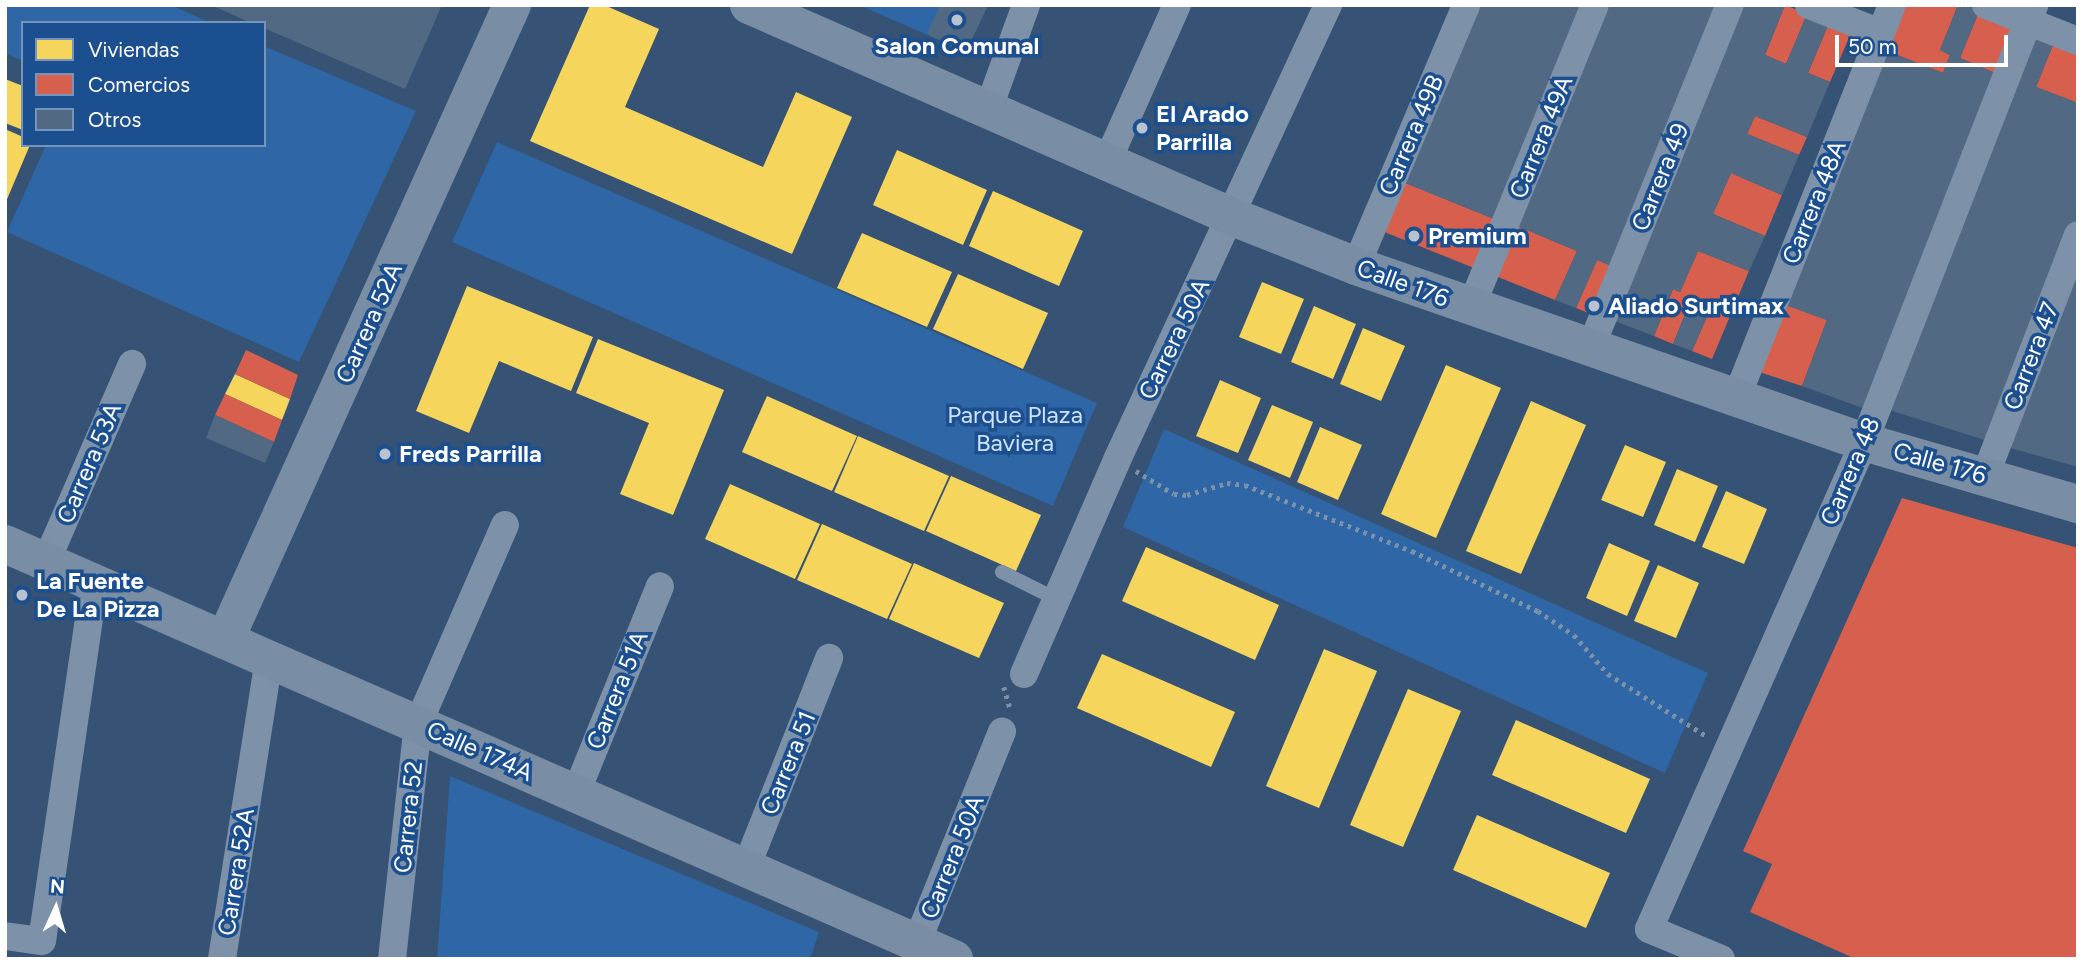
<!DOCTYPE html>
<html>
<head>
<meta charset="utf-8">
<style>
	body { margin:0 }
	#map { position:relative; width:2083px; height:964px; overflow:hidden; background:#365274; font-family:Figtree,sans-serif }
	div>[style] { position:absolute }
	.green>* { inset:0; background:#2f66a5 }
	.homes>* { inset:0; background:#f6d55c }
	.shops>* { inset:0; background:#d6604d }
	.building>* { inset:0; background:#526984 }
	.path>* { height:4.5px; margin-top:-2.25px; transform-origin:0; background:repeating-linear-gradient(90deg,#7d92a8 0 3.5px,transparent 0 8.5px) }
	.lane>* { height:14px; margin:-7px; padding:0 7px; transform-origin:7px; border-radius:7px; background:#7d92a8 }
	.street>* { height:28px; margin:-14px; padding:0 14px; transform-origin:14px; border-radius:14px; background:#7d92a8 }
	.secondary>* { height:38px; margin:-19px; padding:0 19px; transform-origin:19px; border-radius:19px; background:#798da4 }
	.dots>* { width:19px; height:19px; translate:-50% -50%; box-sizing:border-box; border:4px solid #1b4f8f; border-radius:50% }
	span { translate:-50% -50%; white-space:nowrap; text-align:center; line-height:1.15; -webkit-text-stroke:7px #1b4f8f; paint-order:stroke }
	.poi-label { font-size:24px; color:#fff; font-weight:700 }
	.left { translate:0 -50%; text-align:left }
	.street-label { font-size:24px; color:#fff }
	.park-label { font-size:24px; color:#cfe3fa }
	.frame { position:absolute; inset:0; border:7px solid #fff; pointer-events:none }
	.legend { position:absolute; left:21px; top:21px; width:245px; height:126px; box-sizing:border-box; background:#1b4f8f; border:2px solid #7695bc; margin:0; padding:9px 12px; list-style:none; font-size:21px; color:#fff }
	.legend li { display:flex; align-items:center; gap:14px; height:35px }
	.legend b { width:35px; border:2px solid #7695bc }
	.north { position:absolute; left:21px; top:873px; width:70px; height:70px; -webkit-text-stroke:5px #1b4f8f; paint-order:stroke; rotate:4deg; font-size:19px; font-weight:700; line-height:28px; text-align:center; color:#fff }
	.north::after { content:''; display:block; margin:auto; width:24px; height:32px; background:#fff; clip-path:polygon(50% 0,100% 100%,50% 72%,0 100%) }
	.scale { position:absolute; left:1835px; top:35px; width:173px; height:32px; box-sizing:border-box; border:4px solid #fff; border-top:0; padding-left:9px; font-size:21px; line-height:24px; white-space:nowrap; color:#fff; -webkit-text-stroke:5px #1b4f8f; paint-order:stroke }
</style>
</head>
<body>
<div id="map">
	<div class="green">
		<i style="clip-path:polygon(5px 5px,171px 5px,211px 23px,23px 23px,23px 61px,5px 53px)"></i>
		<i style="clip-path:polygon(859px 5px,988px 5px,966px 52px)"></i>
		<i style="clip-path:polygon(264px 46px,416px 111px,299px 362px,7px 232px,46px 145px,264px 145px)"></i>
		<i style="clip-path:polygon(497px 142px,1097px 403px,1053px 506px,452px 242px)"></i>
		<i style="clip-path:polygon(1164px 429px,1708px 673px,1665px 773px,1123px 527px)"></i>
		<i style="clip-path:polygon(450px 776px,819px 932px,810px 959px,437px 959px)"></i>
	</div>
	<div class="homes">
		<i style="clip-path:polygon(590px 5px,604px 5px,659px 29px,625px 107px,763px 167px,796px 92px,852px 117px,792px 254px,530px 141px)"></i>
		<i style="clip-path:polygon(5px 79px,23px 86px,23px 130px,5px 123px)"></i>
		<i style="clip-path:polygon(5px 129px,23px 137px,23px 145px,30px 145px,5px 204px)"></i>
		<i style="clip-path:polygon(897px 150px,987px 190px,963px 245px,873px 205px)"></i>
		<i style="clip-path:polygon(993px 191px,1083px 231px,1059px 286px,969px 246px)"></i>
		<i style="clip-path:polygon(862px 233px,952px 272px,927px 327px,837px 288px)"></i>
		<i style="clip-path:polygon(958px 274px,1048px 313px,1023px 369px,933px 329px)"></i>
		<i style="clip-path:polygon(1262px 282px,1304px 299px,1281px 354px,1239px 337px)"></i>
		<i style="clip-path:polygon(467px 286px,593px 337px,571px 391px,499px 361px,469px 433px,416px 411px)"></i>
		<i style="clip-path:polygon(1314px 306px,1356px 324px,1333px 379px,1291px 362px)"></i>
		<i style="clip-path:polygon(1363px 328px,1405px 346px,1381px 401px,1340px 384px)"></i>
		<i style="clip-path:polygon(598px 339px,724px 390px,673px 515px,620px 494px,649px 423px,576px 393px)"></i>
		<i style="clip-path:polygon(1446px 365px,1501px 388px,1436px 538px,1381px 514px)"></i>
		<i style="clip-path:polygon(235px 374px,290px 399px,282px 420px,225px 394px)"></i>
		<i style="clip-path:polygon(1220px 380px,1261px 398px,1238px 453px,1196px 436px)"></i>
		<i style="clip-path:polygon(767px 396px,857px 436px,832px 491px,742px 452px)"></i>
		<i style="clip-path:polygon(1531px 401px,1586px 425px,1521px 574px,1466px 551px)"></i>
		<i style="clip-path:polygon(1272px 405px,1313px 422px,1290px 478px,1248px 460px)"></i>
		<i style="clip-path:polygon(1320px 427px,1362px 445px,1338px 500px,1297px 482px)"></i>
		<i style="clip-path:polygon(858px 436px,949px 476px,924px 531px,834px 492px)"></i>
		<i style="clip-path:polygon(1625px 445px,1666px 462px,1643px 517px,1601px 500px)"></i>
		<i style="clip-path:polygon(1677px 469px,1718px 486px,1695px 542px,1654px 525px)"></i>
		<i style="clip-path:polygon(951px 476px,1041px 515px,1016px 571px,926px 531px)"></i>
		<i style="clip-path:polygon(730px 484px,820px 524px,795px 579px,705px 539px)"></i>
		<i style="clip-path:polygon(1726px 491px,1767px 509px,1744px 564px,1702px 547px)"></i>
		<i style="clip-path:polygon(822px 524px,912px 564px,887px 619px,797px 580px)"></i>
		<i style="clip-path:polygon(1609px 543px,1650px 561px,1627px 616px,1586px 598px)"></i>
		<i style="clip-path:polygon(1146px 547px,1279px 605px,1255px 660px,1122px 601px)"></i>
		<i style="clip-path:polygon(914px 563px,1004px 603px,979px 658px,889px 619px)"></i>
		<i style="clip-path:polygon(1658px 565px,1699px 583px,1676px 638px,1634px 621px)"></i>
		<i style="clip-path:polygon(1324px 649px,1377px 671px,1319px 808px,1266px 786px)"></i>
		<i style="clip-path:polygon(1102px 654px,1235px 712px,1211px 767px,1077px 708px)"></i>
		<i style="clip-path:polygon(1408px 689px,1461px 711px,1403px 847px,1350px 825px)"></i>
		<i style="clip-path:polygon(1516px 720px,1650px 779px,1626px 833px,1492px 775px)"></i>
		<i style="clip-path:polygon(1477px 815px,1610px 873px,1586px 928px,1453px 870px)"></i>
	</div>
	<div class="shops">
		<i style="clip-path:polygon(1785px 5px,1807px 14px,1786px 64px,1765px 55px)"></i>
		<i style="clip-path:polygon(1905px 5px,1958px 5px,1940px 50px,1950px 55px,1943px 73px,1887px 51px)"></i>
		<i style="clip-path:polygon(1980px 9px,2022px 25px,2002px 76px,1960px 58px)"></i>
		<i style="clip-path:polygon(1829px 23px,1851px 33px,1830px 82px,1808px 73px)"></i>
		<i style="clip-path:polygon(2055px 40px,2078px 49px,2078px 103px,2036px 87px)"></i>
		<i style="clip-path:polygon(1755px 116px,1807px 137px,1799px 155px,1747px 134px)"></i>
		<i style="clip-path:polygon(1731px 173px,1782px 195px,1765px 236px,1713px 214px)"></i>
		<i style="clip-path:polygon(1398px 180px,1499px 221px,1479px 270px,1377px 229px)"></i>
		<i style="clip-path:polygon(1515px 225px,1577px 251px,1555px 300px,1493px 275px)"></i>
		<i style="clip-path:polygon(1698px 251px,1749px 271px,1712px 359px,1692px 351px,1712px 305px,1692px 297px,1673px 344px,1654px 336px,1673px 289px,1680px 292px)"></i>
		<i style="clip-path:polygon(1597px 260px,1621px 270px,1601px 318px,1576px 308px)"></i>
		<i style="clip-path:polygon(1783px 304px,1827px 320px,1802px 386px,1756px 371px)"></i>
		<i style="clip-path:polygon(246px 350px,298px 375px,290px 399px,235px 374px)"></i>
		<i style="clip-path:polygon(225px 394px,282px 420px,274px 442px,215px 415px)"></i>
		<i style="clip-path:polygon(1902px 498px,2078px 548px,2078px 959px,1856px 959px,1750px 912px,1772px 864px,1743px 851px)"></i>
	</div>
	<div class="building">
		<i style="clip-path:polygon(211px 5px,442px 5px,405px 89px,264px 28px,264px 23px,251px 23px)"></i>
		<i style="clip-path:polygon(940px 5px,988px 5px,966px 52px,927px 34px)"></i>
		<i style="clip-path:polygon(1471px 5px,1586px 5px,1499px 221px,1398px 180px)"></i>
		<i style="clip-path:polygon(1602px 5px,1716px 5px,1621px 270px,1597px 260px,1576px 308px,1555px 300px,1577px 251px,1515px 225px)"></i>
		<i style="clip-path:polygon(1735px 5px,1785px 5px,1765px 55px,1786px 64px,1807px 14px,1829px 23px,1808px 73px,1830px 82px,1807px 137px,1755px 116px,1747px 134px,1799px 155px,1782px 195px,1731px 173px,1713px 214px,1765px 236px,1749px 271px,1698px 251px,1680px 292px,1673px 289px,1654px 336px,1607px 318px)"></i>
		<i style="clip-path:polygon(1958px 5px,1980px 9px,1960px 58px,2002px 76px,1868px 410px,1802px 386px,1827px 320px,1783px 304px,1887px 51px,1943px 73px,1950px 55px,1940px 50px)"></i>
		<i style="clip-path:polygon(2036px 32px,2055px 40px,2036px 87px,2078px 103px,2078px 215px,1988px 441px,1883px 408px)"></i>
		<i style="clip-path:polygon(2078px 253px,2078px 467px,2003px 446px)"></i>
		<i style="clip-path:polygon(1692px 297px,1712px 305px,1692px 351px,1673px 344px)"></i>
		<i style="clip-path:polygon(215px 415px,274px 442px,265px 463px,206px 438px)"></i>
	</div>
	<div class="path">
		<i style="left:1136px;top:471px;width:44px;rotate:31.2deg"></i>
		<i style="left:1174px;top:494px;width:13px;rotate:4deg"></i>
		<i style="left:1187px;top:495px;width:42px;rotate:-16.7deg"></i>
		<i style="left:1227px;top:483px;width:18px;rotate:6deg"></i>
		<i style="left:1245px;top:485px;width:180px;rotate:21.6deg"></i>
		<i style="left:1412px;top:551px;width:140px;rotate:25.5deg"></i>
		<i style="left:1538px;top:611px;width:43px;rotate:33.7deg"></i>
		<i style="left:1574px;top:635px;width:52px;rotate:48.9deg"></i>
		<i style="left:1608px;top:674px;width:118px;rotate:32.2deg"></i>
		<i style="left:1004px;top:687px;width:22px;rotate:74deg"></i>
	</div>
	<div class="lane">
		<i style="left:1002px;top:572px;width:60px;rotate:26.6deg"></i>
	</div>
	<div class="street">
		<i style="left:1809px;top:5px;width:77px;rotate:21.3deg"></i>
		<i style="left:1986px;top:5px;width:99px;rotate:21.4deg"></i>
		<i style="left:988px;top:110px;width:112px;rotate:-70.1deg"></i>
		<i style="left:1107px;top:162px;width:172px;rotate:-66deg"></i>
		<i style="left:1356px;top:266px;width:283px;rotate:-67.1deg"></i>
		<i style="left:1471px;top:307px;width:326px;rotate:-67.7deg"></i>
		<i style="left:1590px;top:349px;width:371px;rotate:-67.9deg"></i>
		<i style="left:1736px;top:399px;width:424px;rotate:-68.4deg"></i>
		<i style="left:1985px;top:476px;width:258px;rotate:-68.9deg"></i>
		<i style="left:46px;top:562px;width:216px;rotate:-66.5deg"></i>
		<i style="left:1024px;top:674px;width:233px;rotate:-66.5deg"></i>
		<i style="left:1117px;top:460px;width:502px;rotate:-65.12deg"></i>
		<i style="left:576px;top:793px;width:223px;rotate:-67.9deg"></i>
		<i style="left:746px;top:868px;width:226px;rotate:-68.4deg"></i>
		<i style="left:5px;top:936px;width:37px;rotate:8deg"></i>
		<i style="left:42px;top:941px;width:362px;rotate:-81.7deg"></i>
		<i style="left:917px;top:942px;width:227px;rotate:-68deg"></i>
		<i style="left:222px;top:959px;width:303px;rotate:-81.1deg"></i>
		<i style="left:392px;top:959px;width:236px;rotate:-83.7deg"></i>
		<i style="left:418px;top:724px;width:217px;rotate:-66.4deg"></i>
		<i style="left:1721px;top:959px;width:78px;rotate:-157.4deg"></i>
		<i style="left:1649px;top:929px;width:532px;rotate:-66.18deg"></i>
		<i style="left:1864px;top:442px;width:469px;rotate:-68.7deg"></i>
	</div>
	<div class="secondary">
		<i style="left:749px;top:5px;width:528px;rotate:23.65deg"></i>
		<i style="left:1233px;top:217px;width:132px;rotate:21.7deg"></i>
		<i style="left:1356px;top:266px;width:538px;rotate:19.11deg"></i>
		<i style="left:1864px;top:442px;width:223px;rotate:16.2deg"></i>
		<i style="left:5px;top:544px;width:1036px;rotate:23.62deg"></i>
		<i style="left:225px;top:640px;width:697px;rotate:-65.68deg"></i>
	</div>
	<div class="dots">
		<i style="left:957px;top:20px;background:#b9c2ce"></i>
		<i style="left:1142px;top:128px;background:#b9c2ce"></i>
		<i style="left:1414px;top:236px;background:#b9c2ce"></i>
		<i style="left:1594px;top:306px;background:#b9c2ce"></i>
		<i style="left:385px;top:454px;background:#b9c2ce"></i>
		<i style="left:22px;top:595px;background:#b9c2ce"></i>
	</div>
	<div class="poi-label">
		<span style="left:957px;top:46px">Salon Comunal</span>
		<span class="left" style="left:1156px;top:128px">El Arado<br>Parrilla</span>
		<span class="left" style="left:1428px;top:236px">Premium</span>
		<span class="left" style="left:1608px;top:306px">Aliado Surtimax</span>
		<span class="left" style="left:399px;top:454px">Freds Parrilla</span>
		<span class="left" style="left:36px;top:595px">La Fuente<br>De La Pizza</span>
	</div>
	<div class="street-label">
		<span style="left:1411px;top:135px;rotate:-67deg">Carrera 49B</span>
		<span style="left:1541px;top:137px;rotate:-68deg">Carrera 49A</span>
		<span style="left:1660px;top:177px;rotate:-68deg">Carrera 49</span>
		<span style="left:1814px;top:202px;rotate:-68deg">Carrera 48A</span>
		<span style="left:1403px;top:283px;rotate:20deg">Calle 176</span>
		<span style="left:369px;top:323px;rotate:-66deg">Carrera 52A</span>
		<span style="left:1174px;top:339px;rotate:-64deg">Carrera 50A</span>
		<span style="left:2031px;top:356px;rotate:-69deg">Carrera 47</span>
		<span style="left:89px;top:463px;rotate:-67deg">Carrera 53A</span>
		<span style="left:1940px;top:463px;rotate:16deg">Calle 176</span>
		<span style="left:1850px;top:471px;rotate:-67deg">Carrera 48</span>
		<span style="left:617px;top:690px;rotate:-68deg">Carrera 51A</span>
		<span style="left:480px;top:751px;rotate:24deg">Calle 174A</span>
		<span style="left:788px;top:763px;rotate:-68deg">Carrera 51</span>
		<span style="left:408px;top:817px;rotate:-84deg">Carrera 52</span>
		<span style="left:952px;top:857px;rotate:-68deg">Carrera 50A</span>
		<span style="left:236px;top:872px;rotate:-81deg">Carrera 52A</span>
	</div>
	<div class="park-label">
		<span style="left:1015px;top:429px">Parque Plaza<br>Baviera</span>
	</div>
	<div class="frame"></div>
	<ul class="legend">
	<li><b style="height:19px;background:#f6d55c"></b>Viviendas</li>
	<li><b style="height:19px;background:#d6604d"></b>Comercios</li>
	<li><b style="height:19px;background:#526984"></b>Otros</li>
	</ul>
	<div class="north">N</div>
	<div class="scale">50 m</div>
</div>
</body>
</html>
